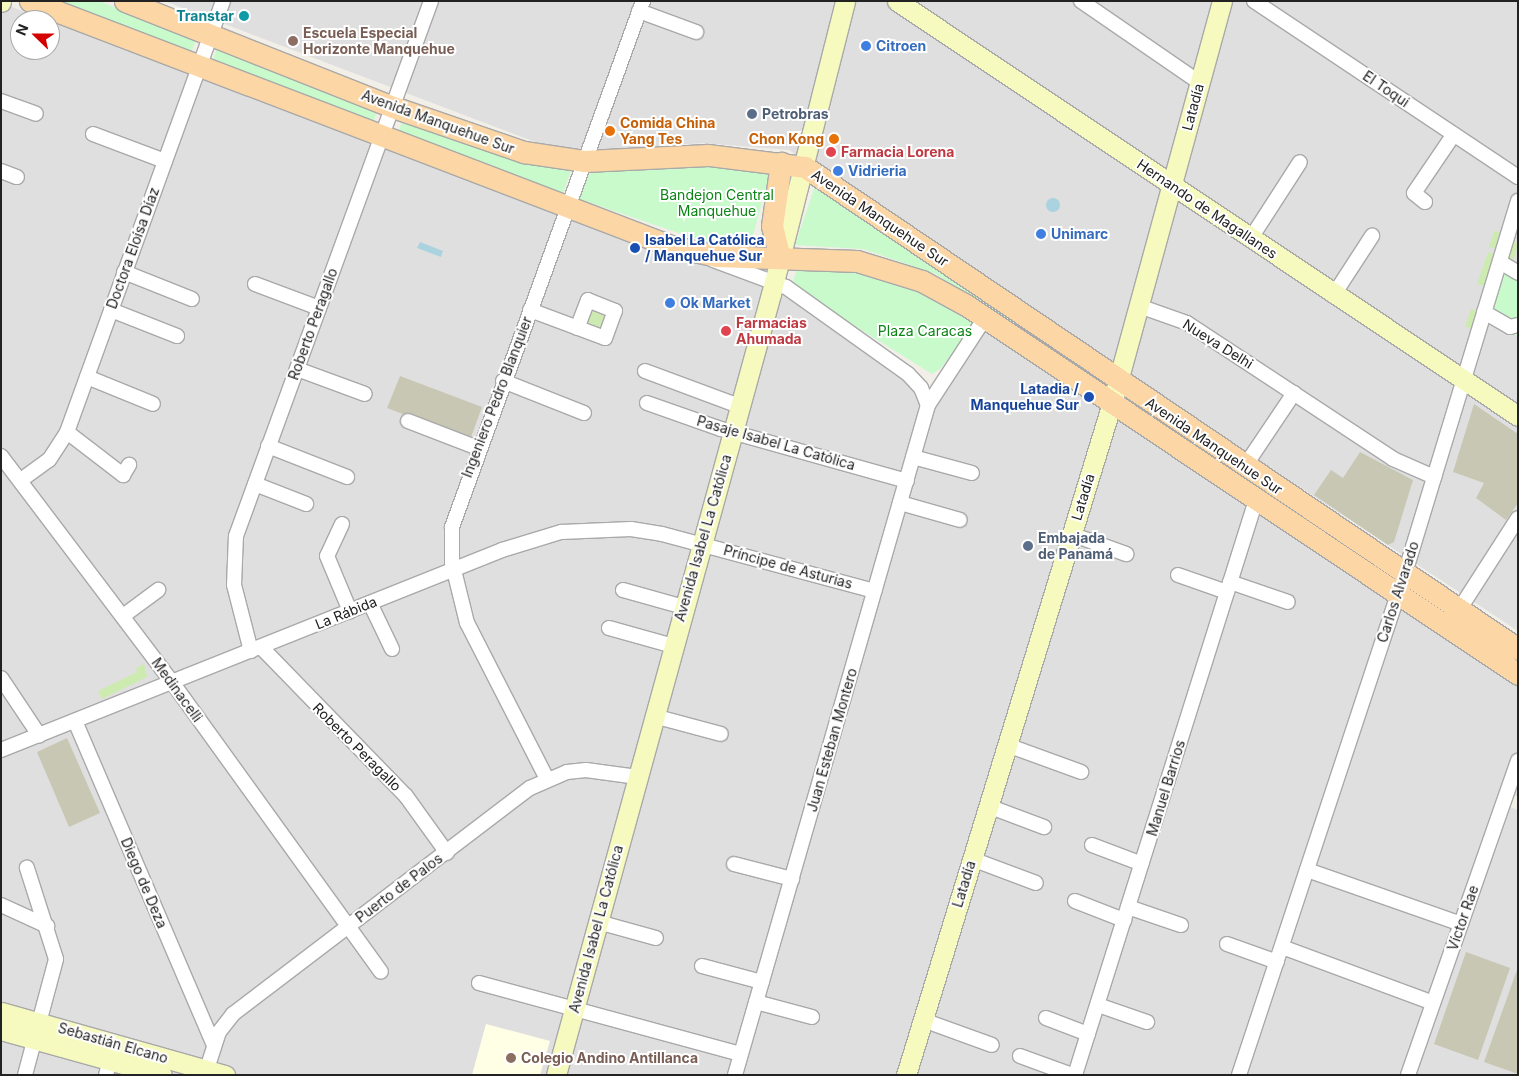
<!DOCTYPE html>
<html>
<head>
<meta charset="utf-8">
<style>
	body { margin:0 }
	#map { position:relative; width:1519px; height:1076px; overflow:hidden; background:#f2efe9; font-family:Inter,sans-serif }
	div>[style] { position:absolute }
	.residential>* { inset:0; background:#e0dfdf }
	.education>* { inset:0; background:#ffffe5 }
	.construction>* { inset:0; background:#c7c7b4 }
	.grass>* { inset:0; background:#cdebb0 }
	.park>* { inset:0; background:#c8facc }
	.water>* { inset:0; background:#aad3df }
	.round { border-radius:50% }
	.roads { filter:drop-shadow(1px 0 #a9a9a9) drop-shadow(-1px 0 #a9a9a9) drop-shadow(0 1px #a9a9a9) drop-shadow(0 -1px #a9a9a9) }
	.street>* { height:14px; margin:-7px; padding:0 7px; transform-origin:7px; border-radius:7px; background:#fff }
	.secondary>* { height:19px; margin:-9.5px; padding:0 9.5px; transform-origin:9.5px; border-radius:9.5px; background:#f7fabf }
	.primary>* { height:21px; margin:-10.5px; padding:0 10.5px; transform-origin:10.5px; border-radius:10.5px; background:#fcd6a4 }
	.dots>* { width:14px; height:14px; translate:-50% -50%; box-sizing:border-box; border:2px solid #fff; border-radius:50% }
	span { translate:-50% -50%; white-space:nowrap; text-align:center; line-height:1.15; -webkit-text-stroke:4px #fff; paint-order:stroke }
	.culture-label { font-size:14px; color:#0d838f; font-weight:700 }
	.right { translate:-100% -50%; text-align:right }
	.education-label { font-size:14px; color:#785e54; font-weight:700 }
	.left { translate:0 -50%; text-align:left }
	.shop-label { font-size:14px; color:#366cbe; font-weight:700 }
	.street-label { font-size:14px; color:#222 }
	.service-label { font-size:14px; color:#4e5e75; font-weight:700 }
	.food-label { font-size:14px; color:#c56008; font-weight:700 }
	.health-label { font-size:14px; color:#be3a42; font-weight:700 }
	.park-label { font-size:14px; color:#0c8416 }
	.transit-label { font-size:14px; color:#164399; font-weight:700 }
	.frame { position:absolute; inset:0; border:2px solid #222; pointer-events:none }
	.north { position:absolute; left:10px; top:10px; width:50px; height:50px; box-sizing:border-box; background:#fff; border:1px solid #a7a7a7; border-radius:50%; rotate:292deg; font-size:14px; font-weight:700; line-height:20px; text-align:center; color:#222 }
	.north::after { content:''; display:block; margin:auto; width:18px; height:22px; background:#d40000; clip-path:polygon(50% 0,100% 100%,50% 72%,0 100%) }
</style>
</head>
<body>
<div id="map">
	<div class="residential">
		<i style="clip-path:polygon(164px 1px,1518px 1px,1518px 631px,789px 150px,703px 143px,589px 151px,543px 145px)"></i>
		<i style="clip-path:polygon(1px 3px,47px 20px,20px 20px,20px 50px,50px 50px,50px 21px,690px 261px,770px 285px,910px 381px,933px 410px,986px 328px,1518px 681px,1518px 797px,1503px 790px,1403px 1075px,1px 1075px)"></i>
		<i style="clip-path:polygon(1507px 806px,1518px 810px,1518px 1075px,1413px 1075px)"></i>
	</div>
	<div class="education">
		<i style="clip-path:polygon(486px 1024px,550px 1041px,540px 1075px,472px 1075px)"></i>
	</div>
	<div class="construction">
		<i style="clip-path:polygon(400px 376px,482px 407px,470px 440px,387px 408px)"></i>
		<i style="clip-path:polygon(1474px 404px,1518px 434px,1518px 503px,1506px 520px,1476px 498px,1484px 483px,1453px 472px)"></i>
		<i style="clip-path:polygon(1360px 452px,1413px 480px,1394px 542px,1388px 545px,1314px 495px,1331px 470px,1343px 478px)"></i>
		<i style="clip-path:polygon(67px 738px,100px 813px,69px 827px,37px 752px)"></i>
		<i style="clip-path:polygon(1466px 952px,1510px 968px,1478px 1060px,1434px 1044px)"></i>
		<i style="clip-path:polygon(1517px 970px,1518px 971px,1518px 1074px,1484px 1062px)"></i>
	</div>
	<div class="grass">
		<i style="clip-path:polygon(1494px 231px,1501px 233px,1497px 249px,1489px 247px)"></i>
		<i style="clip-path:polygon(1513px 238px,1518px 246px,1512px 264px,1506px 261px)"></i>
		<i style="clip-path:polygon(1488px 252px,1495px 255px,1485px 286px,1477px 284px)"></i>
		<i style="clip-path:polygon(589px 304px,609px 311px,601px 332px,581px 324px)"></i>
		<i style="clip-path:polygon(1471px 309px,1478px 311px,1472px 329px,1465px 326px)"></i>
		<i style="clip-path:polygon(144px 664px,147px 677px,102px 699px,98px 691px,137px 672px,136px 668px)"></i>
	</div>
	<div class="park">
		<i style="clip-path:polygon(50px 1px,99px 1px,196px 40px,190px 56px)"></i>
		<i style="clip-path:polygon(217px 47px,378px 107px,373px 124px,212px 64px)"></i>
		<i style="clip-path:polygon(404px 116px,572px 168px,563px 193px,398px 133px)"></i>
		<i style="clip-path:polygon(685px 161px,771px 168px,750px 247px,705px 242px,579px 199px,592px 168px)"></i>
		<i style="clip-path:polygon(815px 186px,1103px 377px,1131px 402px,1233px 470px,1518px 655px,1518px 664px,936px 274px,863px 249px,795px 245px)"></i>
		<i style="clip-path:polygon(1505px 262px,1518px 270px,1518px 337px,1487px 318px)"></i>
		<i style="clip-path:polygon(799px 264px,822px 264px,899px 280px,977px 320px,941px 368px,932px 374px,791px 286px)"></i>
	</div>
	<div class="water">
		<i class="round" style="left:1046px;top:198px;width:14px;height:14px"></i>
		<i style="clip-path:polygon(420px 242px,443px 251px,441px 257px,417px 248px)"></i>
	</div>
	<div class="roads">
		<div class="street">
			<i style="left:1081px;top:1px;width:143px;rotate:34.5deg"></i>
			<i style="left:1254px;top:1px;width:317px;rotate:33.7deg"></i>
			<i style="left:639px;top:11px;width:61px;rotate:20.2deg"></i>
			<i style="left:1px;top:101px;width:37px;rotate:20deg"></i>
			<i style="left:93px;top:134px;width:77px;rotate:20.6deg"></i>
			<i style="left:1px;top:171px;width:17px;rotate:21deg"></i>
			<i style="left:1425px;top:202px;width:14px;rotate:-141deg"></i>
			<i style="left:1414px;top:193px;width:71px;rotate:-55.9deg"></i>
			<i style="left:1251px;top:238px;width:90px;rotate:-57.2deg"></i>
			<i style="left:713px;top:260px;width:78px;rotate:20.3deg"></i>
			<i style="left:786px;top:287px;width:150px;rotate:35.5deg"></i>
			<i style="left:908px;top:374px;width:19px;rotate:47deg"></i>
			<i style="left:921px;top:388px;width:18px;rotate:68deg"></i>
			<i style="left:1500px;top:262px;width:21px;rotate:31deg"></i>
			<i style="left:124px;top:272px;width:73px;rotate:21.7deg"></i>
			<i style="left:255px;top:284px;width:68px;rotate:20.6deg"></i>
			<i style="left:1333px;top:296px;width:72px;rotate:-57deg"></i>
			<i style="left:1139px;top:306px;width:51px;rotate:19.5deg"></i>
			<i style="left:1187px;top:323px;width:247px;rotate:33.4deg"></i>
			<i style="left:1393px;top:459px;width:45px;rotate:23.7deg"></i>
			<i style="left:111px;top:310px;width:71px;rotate:21.5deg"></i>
			<i style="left:530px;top:310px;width:80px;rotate:20.5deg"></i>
			<i style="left:605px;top:338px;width:29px;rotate:-70deg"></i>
			<i style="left:615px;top:311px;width:29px;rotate:-158deg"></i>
			<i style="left:588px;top:300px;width:30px;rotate:111deg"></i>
			<i style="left:1484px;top:312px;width:30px;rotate:30deg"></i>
			<i style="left:1510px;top:327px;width:8px;rotate:-14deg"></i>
			<i style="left:297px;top:369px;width:72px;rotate:20.2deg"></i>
			<i style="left:645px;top:371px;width:100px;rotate:20.4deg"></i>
			<i style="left:87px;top:377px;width:71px;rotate:22.2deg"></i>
			<i style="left:503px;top:381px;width:87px;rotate:21.6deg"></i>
			<i style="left:647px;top:403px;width:78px;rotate:19.4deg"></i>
			<i style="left:721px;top:429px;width:193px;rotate:15.6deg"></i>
			<i style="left:408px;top:421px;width:75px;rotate:21.1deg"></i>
			<i style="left:67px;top:432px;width:71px;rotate:37.5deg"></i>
			<i style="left:123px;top:475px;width:12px;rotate:-59deg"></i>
			<i style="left:268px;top:446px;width:85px;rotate:21.4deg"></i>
			<i style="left:1px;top:456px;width:283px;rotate:52.9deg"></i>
			<i style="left:172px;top:682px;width:357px;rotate:54.2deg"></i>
			<i style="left:913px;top:457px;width:61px;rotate:15.2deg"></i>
			<i style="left:1245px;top:466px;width:88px;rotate:-56.1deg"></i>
			<i style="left:21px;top:480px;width:34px;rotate:-36deg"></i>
			<i style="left:49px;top:460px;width:33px;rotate:-57deg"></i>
			<i style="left:67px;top:432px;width:458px;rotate:-70.1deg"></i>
			<i style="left:255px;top:484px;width:55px;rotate:21.4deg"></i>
			<i style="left:900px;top:503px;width:62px;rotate:15.8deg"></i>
			<i style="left:342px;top:524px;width:35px;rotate:115deg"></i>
			<i style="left:327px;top:556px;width:60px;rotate:67.3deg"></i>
			<i style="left:1071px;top:534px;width:59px;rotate:20deg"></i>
			<i style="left:1178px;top:575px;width:52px;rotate:19.1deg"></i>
			<i style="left:1230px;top:582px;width:61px;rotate:19deg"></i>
			<i style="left:623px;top:590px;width:63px;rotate:15.6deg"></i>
			<i style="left:370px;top:603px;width:51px;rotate:64.4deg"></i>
			<i style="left:1459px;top:610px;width:109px;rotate:-57.3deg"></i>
			<i style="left:123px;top:616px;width:44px;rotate:-36.6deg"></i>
			<i style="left:609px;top:628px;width:66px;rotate:15.7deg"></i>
			<i style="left:261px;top:647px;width:208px;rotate:45.8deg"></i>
			<i style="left:406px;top:796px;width:70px;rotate:54.3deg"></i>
			<i style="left:251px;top:651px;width:68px;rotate:-104.4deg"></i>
			<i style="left:234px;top:585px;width:49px;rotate:-87.7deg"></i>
			<i style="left:236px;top:536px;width:569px;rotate:-69.97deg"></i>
			<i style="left:1px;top:678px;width:69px;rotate:56.3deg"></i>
			<i style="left:654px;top:716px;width:69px;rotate:15deg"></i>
			<i style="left:75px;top:721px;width:353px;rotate:66.8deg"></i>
			<i style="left:1007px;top:745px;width:79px;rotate:20deg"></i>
			<i style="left:1px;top:750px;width:539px;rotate:-21.76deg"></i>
			<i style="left:502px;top:550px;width:62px;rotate:-17deg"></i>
			<i style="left:561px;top:532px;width:70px;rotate:-2.5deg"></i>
			<i style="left:631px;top:529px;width:31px;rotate:9deg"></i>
			<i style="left:662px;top:534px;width:220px;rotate:15deg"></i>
			<i style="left:547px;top:779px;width:175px;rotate:-117.1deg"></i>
			<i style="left:467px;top:623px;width:63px;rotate:-103.8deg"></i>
			<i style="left:452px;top:562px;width:35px;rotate:-90deg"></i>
			<i style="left:452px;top:527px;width:560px;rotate:-70.04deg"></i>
			<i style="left:988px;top:806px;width:60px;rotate:20.6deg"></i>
			<i style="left:1092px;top:845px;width:53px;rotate:20.8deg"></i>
			<i style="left:972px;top:859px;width:68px;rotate:20.6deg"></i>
			<i style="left:734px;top:864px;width:60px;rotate:14.5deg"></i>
			<i style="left:1307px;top:870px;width:163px;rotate:19.3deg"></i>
			<i style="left:1075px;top:901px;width:53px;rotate:21.2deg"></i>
			<i style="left:1px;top:905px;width:51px;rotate:24.5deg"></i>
			<i style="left:1128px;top:907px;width:56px;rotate:18.8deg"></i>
			<i style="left:598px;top:922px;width:60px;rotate:15.4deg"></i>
			<i style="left:1227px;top:944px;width:53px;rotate:19.8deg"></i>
			<i style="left:1282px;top:947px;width:161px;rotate:20.3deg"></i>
			<i style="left:702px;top:966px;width:62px;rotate:14.9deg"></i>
			<i style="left:479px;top:983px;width:271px;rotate:15.2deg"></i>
			<i style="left:756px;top:1002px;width:58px;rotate:15deg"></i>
			<i style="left:1098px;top:1005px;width:52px;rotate:19.1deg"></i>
			<i style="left:1046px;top:1018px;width:45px;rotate:20.9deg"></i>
			<i style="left:923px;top:1020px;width:73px;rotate:19.9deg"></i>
			<i style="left:1020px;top:1056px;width:55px;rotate:20.1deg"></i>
			<i style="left:25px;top:1075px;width:120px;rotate:-75deg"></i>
			<i style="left:56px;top:959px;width:96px;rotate:-107.7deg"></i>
			<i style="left:106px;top:1075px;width:16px;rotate:-75deg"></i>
			<i style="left:205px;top:1075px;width:45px;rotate:-72deg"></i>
			<i style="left:219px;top:1032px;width:23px;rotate:-52deg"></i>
			<i style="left:233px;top:1014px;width:373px;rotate:-37.3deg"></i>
			<i style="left:530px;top:788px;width:40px;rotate:-23.4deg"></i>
			<i style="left:567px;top:772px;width:19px;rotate:-6deg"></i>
			<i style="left:586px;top:770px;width:52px;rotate:7.7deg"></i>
			<i style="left:735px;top:1075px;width:697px;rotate:-73.93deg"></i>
			<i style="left:928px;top:405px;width:104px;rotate:-56.8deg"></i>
			<i style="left:1075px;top:1075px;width:603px;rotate:-72.53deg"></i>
			<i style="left:1239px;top:1075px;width:529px;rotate:-71.7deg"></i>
			<i style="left:1405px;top:573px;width:389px;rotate:-73.1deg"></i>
			<i style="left:1408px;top:1075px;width:333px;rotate:-70.7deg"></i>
		</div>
		<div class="secondary">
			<i style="left:897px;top:1px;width:747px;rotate:33.75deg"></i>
			<i style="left:1px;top:2px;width:1px;rotate:-90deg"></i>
			<i style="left:1px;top:1012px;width:233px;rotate:15.7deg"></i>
			<i style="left:1px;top:1030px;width:167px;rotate:15.6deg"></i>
			<i style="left:556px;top:1075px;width:810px;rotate:-74.61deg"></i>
			<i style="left:771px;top:294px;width:302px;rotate:-75.8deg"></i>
			<i style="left:906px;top:1075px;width:703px;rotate:-72.96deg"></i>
			<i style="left:1112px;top:403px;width:417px;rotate:-74.7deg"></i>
		</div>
		<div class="primary">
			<i style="left:30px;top:1px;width:686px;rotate:20.92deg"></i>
			<i style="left:671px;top:246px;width:47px;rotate:12.3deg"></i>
			<i style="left:717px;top:256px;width:140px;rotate:2deg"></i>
			<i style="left:857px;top:261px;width:68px;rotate:17.1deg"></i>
			<i style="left:922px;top:281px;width:50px;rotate:28.6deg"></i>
			<i style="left:966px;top:305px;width:664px;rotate:33.76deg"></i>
			<i style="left:125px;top:1px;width:288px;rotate:21.6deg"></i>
			<i style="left:393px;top:107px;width:139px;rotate:19deg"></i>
			<i style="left:524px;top:152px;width:62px;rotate:8.4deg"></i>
			<i style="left:585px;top:161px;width:123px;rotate:-2.8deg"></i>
			<i style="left:708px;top:155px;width:98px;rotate:7.1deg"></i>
			<i style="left:805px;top:167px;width:861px;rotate:34.06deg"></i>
			<i style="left:780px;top:258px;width:33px;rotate:-104deg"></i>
			<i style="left:772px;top:226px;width:64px;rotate:-81.9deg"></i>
		</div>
	</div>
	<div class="dots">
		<i style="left:244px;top:16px;background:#0f9aa8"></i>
		<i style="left:293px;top:41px;background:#8d6e63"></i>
		<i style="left:866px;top:46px;background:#3f7fe0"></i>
		<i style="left:752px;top:114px;background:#5c6f8a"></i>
		<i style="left:610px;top:131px;background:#e8710a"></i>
		<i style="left:834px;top:139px;background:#e8710a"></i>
		<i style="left:831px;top:152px;background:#e0444e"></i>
		<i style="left:838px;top:171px;background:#3f7fe0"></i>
		<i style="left:1041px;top:234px;background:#3f7fe0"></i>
		<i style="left:635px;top:248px;background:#1a4fb4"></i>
		<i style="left:670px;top:303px;background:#3f7fe0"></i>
		<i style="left:726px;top:331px;background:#e0444e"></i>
		<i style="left:1089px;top:397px;background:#1a4fb4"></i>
		<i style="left:1028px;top:546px;background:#5c6f8a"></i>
		<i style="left:511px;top:1058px;background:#8d6e63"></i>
	</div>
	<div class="culture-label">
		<span class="right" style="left:234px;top:16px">Transtar</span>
	</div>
	<div class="education-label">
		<span class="left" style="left:303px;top:41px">Escuela Especial<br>Horizonte Manquehue</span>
		<span class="left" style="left:521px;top:1058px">Colegio Andino Antillanca</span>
	</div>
	<div class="shop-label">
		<span class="left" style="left:876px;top:46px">Citroen</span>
		<span class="left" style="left:848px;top:171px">Vidrieria</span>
		<span class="left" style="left:1051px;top:234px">Unimarc</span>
		<span class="left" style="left:680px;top:303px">Ok Market</span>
	</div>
	<div class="street-label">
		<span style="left:1386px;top:89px;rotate:34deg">El Toqui</span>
		<span style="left:1193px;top:107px;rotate:-75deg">Latadía</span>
		<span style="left:438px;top:122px;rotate:20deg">Avenida Manquehue Sur</span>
		<span style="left:1207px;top:209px;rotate:34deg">Hernando de Magallanes</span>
		<span style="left:880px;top:218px;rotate:34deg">Avenida Manquehue Sur</span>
		<span style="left:133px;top:248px;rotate:-70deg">Doctora Eloísa Díaz</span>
		<span style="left:313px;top:324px;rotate:-70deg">Roberto Peragallo</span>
		<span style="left:1218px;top:344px;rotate:32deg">Nueva Delhi</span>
		<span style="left:497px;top:397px;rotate:-69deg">Ingeniero Pedro Blanquier</span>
		<span style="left:776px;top:443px;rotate:16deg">Pasaje Isabel La Católica</span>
		<span style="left:1214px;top:446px;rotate:34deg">Avenida Manquehue Sur</span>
		<span style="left:1083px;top:497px;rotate:-73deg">Latadía</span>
		<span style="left:703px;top:538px;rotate:-74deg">Avenida Isabel La Católica</span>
		<span style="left:788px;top:567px;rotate:15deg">Príncipe de Asturias</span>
		<span style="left:1398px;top:592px;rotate:-72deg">Carlos Alvarado</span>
		<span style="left:346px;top:613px;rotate:-22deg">La Rábida</span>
		<span style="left:177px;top:690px;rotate:54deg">Medinacelli</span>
		<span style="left:832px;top:740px;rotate:-74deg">Juan Esteban Montero</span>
		<span style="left:357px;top:747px;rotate:45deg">Roberto Peragallo</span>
		<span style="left:1166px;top:788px;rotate:-73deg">Manuel Barrios</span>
		<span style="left:144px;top:883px;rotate:67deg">Diego de Deza</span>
		<span style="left:964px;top:884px;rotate:-73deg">Latadía</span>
		<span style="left:399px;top:888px;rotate:-37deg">Puerto de Palos</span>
		<span style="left:1463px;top:918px;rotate:-71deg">Víctor Rae</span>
		<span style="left:596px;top:929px;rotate:-75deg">Avenida Isabel La Católica</span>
		<span style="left:113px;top:1043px;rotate:16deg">Sebastián Elcano</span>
	</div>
	<div class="service-label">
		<span class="left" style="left:762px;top:114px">Petrobras</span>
		<span class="left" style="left:1038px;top:546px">Embajada<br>de Panamá</span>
	</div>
	<div class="food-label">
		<span class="left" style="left:620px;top:131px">Comida China<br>Yang Tes</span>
		<span class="right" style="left:824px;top:139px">Chon Kong</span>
	</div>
	<div class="health-label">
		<span class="left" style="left:841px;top:152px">Farmacia Lorena</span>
		<span class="left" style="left:736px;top:331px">Farmacias<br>Ahumada</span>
	</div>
	<div class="park-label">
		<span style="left:717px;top:203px">Bandejon Central<br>Manquehue</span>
		<span style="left:925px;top:331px">Plaza Caracas</span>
	</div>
	<div class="transit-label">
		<span class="left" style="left:645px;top:248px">Isabel La Católica<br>/ Manquehue Sur</span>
		<span class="right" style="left:1079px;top:397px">Latadia /<br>Manquehue Sur</span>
	</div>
	<div class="frame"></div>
	<div class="north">N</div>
</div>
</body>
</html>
